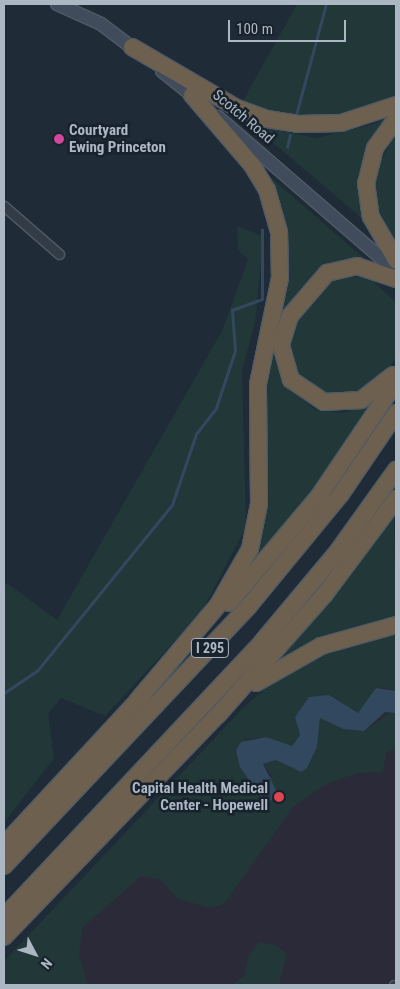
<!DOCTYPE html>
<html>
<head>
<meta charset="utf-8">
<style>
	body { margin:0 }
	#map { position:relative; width:400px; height:989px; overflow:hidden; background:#1f2b37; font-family:"Roboto Condensed",sans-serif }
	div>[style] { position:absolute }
	.medical>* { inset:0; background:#2b2a38 }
	.green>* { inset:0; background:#213738 }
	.water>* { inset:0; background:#32485f }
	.stream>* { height:2.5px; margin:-1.25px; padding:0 1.25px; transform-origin:1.25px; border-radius:1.25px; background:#32485f }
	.roads { filter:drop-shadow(1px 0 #505a65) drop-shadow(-1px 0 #505a65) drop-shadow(0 1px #505a65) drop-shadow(0 -1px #505a65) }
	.street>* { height:9px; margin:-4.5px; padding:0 4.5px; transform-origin:4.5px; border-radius:4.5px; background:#323c47 }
	.secondary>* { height:12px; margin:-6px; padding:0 6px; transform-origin:6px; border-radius:6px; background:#404c5b }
	.highway>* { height:16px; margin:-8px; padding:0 8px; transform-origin:8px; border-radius:8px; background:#6e604f }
	.dots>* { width:14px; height:14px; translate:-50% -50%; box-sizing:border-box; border:2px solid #18222c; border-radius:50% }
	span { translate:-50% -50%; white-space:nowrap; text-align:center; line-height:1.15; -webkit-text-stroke:5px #18222c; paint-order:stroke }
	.shield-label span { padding:1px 4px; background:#18222c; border:1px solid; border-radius:4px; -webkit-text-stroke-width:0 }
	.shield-label { font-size:14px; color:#acb7c4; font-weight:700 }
	.street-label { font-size:15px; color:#acb7c4 }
	.poi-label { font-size:15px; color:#acb7c4; font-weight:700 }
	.left { translate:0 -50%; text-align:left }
	.right { translate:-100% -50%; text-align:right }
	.frame { position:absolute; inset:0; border:5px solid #acb7c4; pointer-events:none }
	.north { position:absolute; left:10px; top:929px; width:50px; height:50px; -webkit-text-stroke:4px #18222c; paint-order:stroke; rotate:130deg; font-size:14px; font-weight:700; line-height:20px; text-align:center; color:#acb7c4 }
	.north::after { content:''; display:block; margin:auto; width:18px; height:22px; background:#acb7c4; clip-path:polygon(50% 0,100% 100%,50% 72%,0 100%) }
	.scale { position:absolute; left:228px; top:20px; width:118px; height:22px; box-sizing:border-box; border:2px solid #acb7c4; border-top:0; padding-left:6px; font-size:15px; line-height:18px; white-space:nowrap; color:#acb7c4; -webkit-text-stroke:4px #18222c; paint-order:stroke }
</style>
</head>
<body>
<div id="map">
	<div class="medical">
		<i style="clip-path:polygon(396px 635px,396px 985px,4px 985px,4px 961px,244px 707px,329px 650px)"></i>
	</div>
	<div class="green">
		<i style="clip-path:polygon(297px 4px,396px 4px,396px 95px,358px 114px,295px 121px,241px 104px)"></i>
		<i style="clip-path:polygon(396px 110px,366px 149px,358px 194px,365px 221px,251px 124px,316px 138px,374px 124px)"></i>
		<i style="clip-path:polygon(396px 131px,396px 245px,376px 204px,373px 177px)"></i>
		<i style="clip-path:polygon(269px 176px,366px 260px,327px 266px,300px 289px,276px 329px,285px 294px,288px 238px)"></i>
		<i style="clip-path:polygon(237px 226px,261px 235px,263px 245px,255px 323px,242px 370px,246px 527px,201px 613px,105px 716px,61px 698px,48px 714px,54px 758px,4px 823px,4px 587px,7px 583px,57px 620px,223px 329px,248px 259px,238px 250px)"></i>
		<i style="clip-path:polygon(367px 276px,396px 302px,396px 356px,388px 371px,359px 396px,327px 397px,306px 386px,289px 363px,293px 326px,318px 291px,336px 278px)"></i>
		<i style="clip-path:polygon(272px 351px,285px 386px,316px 410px,343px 413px,372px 403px,307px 502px,245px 575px,265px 384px)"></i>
		<i style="clip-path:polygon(394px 512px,396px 621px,326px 636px,280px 660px)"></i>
		<i style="clip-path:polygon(396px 635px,396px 691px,381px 687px,358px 713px,334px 699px,295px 717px,300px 735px,291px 747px,266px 737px,245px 739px,246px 777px,261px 798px,271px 775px,263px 764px,276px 760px,294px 769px,307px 768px,317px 747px,320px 718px,343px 729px,364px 731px,391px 712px,396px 713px,396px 747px,386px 753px,383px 772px,358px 773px,326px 784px,293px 807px,224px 904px,210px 908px,178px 899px,160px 879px,141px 876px,82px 928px,79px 956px,88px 985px,4px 985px,4px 961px,244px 707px,279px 677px,329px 650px)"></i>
		<i style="clip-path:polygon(259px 942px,275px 945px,287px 954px,279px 985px,232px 985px,245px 975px,248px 957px)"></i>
	</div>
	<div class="water">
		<i style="clip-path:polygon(376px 688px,396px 691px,396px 713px,385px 712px,364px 731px,343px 729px,320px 718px,317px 747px,307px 768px,301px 772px,276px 760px,263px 764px,278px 794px,268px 803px,261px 798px,240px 767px,236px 750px,241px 742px,266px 737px,292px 746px,300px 735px,295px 717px,309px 697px,329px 695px,358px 713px)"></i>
	</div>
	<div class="stream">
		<i style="left:296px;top:115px;width:115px;rotate:-74.9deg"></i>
		<i style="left:287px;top:147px;width:12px;rotate:-76deg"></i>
		<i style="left:4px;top:693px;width:40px;rotate:-34deg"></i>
		<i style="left:37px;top:671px;width:214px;rotate:-50.9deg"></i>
		<i style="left:172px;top:505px;width:75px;rotate:-71.3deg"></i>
		<i style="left:196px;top:434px;width:33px;rotate:-52deg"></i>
		<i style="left:216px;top:408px;width:60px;rotate:-71.6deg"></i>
		<i style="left:235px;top:351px;width:41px;rotate:-94.2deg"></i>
		<i style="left:232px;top:310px;width:32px;rotate:-20deg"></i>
		<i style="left:262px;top:299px;width:69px;rotate:-90deg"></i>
	</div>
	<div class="roads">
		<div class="street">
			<i style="left:4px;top:206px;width:73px;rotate:41.1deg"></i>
			<i style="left:394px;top:985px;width:2px"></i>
		</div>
		<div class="secondary">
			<i style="left:57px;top:4px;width:48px;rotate:24.4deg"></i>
			<i style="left:101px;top:24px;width:46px;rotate:37.1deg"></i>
			<i style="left:162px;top:71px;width:48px;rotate:39deg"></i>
			<i style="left:218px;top:117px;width:235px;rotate:40.9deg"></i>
		</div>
		<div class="highway">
			<i style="left:132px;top:47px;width:121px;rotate:30.2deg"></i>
			<i style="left:237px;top:108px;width:32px;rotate:20deg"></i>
			<i style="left:267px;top:119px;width:30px;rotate:9deg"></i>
			<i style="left:297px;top:124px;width:44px;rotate:-1.3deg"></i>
			<i style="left:341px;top:123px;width:58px;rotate:-18.1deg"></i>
			<i style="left:396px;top:119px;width:36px;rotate:126deg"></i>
			<i style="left:375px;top:148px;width:36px;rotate:104deg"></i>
			<i style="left:366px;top:183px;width:34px;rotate:82deg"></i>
			<i style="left:371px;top:217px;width:50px;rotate:59.8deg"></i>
			<i style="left:393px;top:375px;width:41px;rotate:142deg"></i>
			<i style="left:361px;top:400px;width:37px;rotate:177deg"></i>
			<i style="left:324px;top:402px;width:40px;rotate:-146deg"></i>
			<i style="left:291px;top:380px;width:36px;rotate:-106deg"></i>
			<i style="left:281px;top:345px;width:30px;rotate:-73deg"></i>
			<i style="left:290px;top:316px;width:57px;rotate:-49.3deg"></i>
			<i style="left:327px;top:273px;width:31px;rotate:-13deg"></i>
			<i style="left:357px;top:266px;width:41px;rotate:18.4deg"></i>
			<i style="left:229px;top:603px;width:140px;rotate:-49.9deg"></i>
			<i style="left:319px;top:496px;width:138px;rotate:-56deg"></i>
			<i style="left:256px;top:683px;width:75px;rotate:-29.6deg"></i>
			<i style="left:321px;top:646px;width:78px;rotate:-15.6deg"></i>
			<i style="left:137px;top:701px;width:126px;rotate:-49.8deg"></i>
			<i style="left:218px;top:605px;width:64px;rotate:-60.3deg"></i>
			<i style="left:250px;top:549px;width:46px;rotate:-78.7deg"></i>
			<i style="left:259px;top:504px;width:120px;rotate:-90.5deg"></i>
			<i style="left:258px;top:384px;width:108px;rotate:-78.3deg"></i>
			<i style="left:280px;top:278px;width:46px;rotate:-91.2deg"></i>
			<i style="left:279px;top:232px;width:44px;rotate:-105.9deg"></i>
			<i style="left:267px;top:190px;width:29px;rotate:-121deg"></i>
			<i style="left:252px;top:165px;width:92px;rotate:-130.6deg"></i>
			<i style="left:4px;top:845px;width:206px;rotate:-47.2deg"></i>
			<i style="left:4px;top:866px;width:357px;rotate:-46.7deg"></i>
			<i style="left:249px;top:606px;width:145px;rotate:-50.6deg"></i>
			<i style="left:341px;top:494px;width:98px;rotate:-55.8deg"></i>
			<i style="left:4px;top:917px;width:377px;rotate:-46.8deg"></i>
			<i style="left:262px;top:642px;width:119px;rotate:-50.1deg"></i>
			<i style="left:338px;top:551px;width:100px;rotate:-54.4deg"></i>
			<i style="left:4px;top:937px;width:308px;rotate:-46.1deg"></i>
			<i style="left:218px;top:715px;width:162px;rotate:-48.5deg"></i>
			<i style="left:325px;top:594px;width:119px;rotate:-53.2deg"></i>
		</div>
	</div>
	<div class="dots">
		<i style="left:59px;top:139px;background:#d1479c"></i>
		<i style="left:279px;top:797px;background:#e0444e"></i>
	</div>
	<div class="shield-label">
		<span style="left:210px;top:648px">I 295</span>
	</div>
	<div class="street-label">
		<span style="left:243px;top:117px;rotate:40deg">Scotch Road</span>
	</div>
	<div class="poi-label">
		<span class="left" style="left:69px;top:139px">Courtyard<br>Ewing Princeton</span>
		<span class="right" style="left:268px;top:797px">Capital Health Medical<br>Center - Hopewell</span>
	</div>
	<div class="frame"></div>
	<div class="north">N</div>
	<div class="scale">100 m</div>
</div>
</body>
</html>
